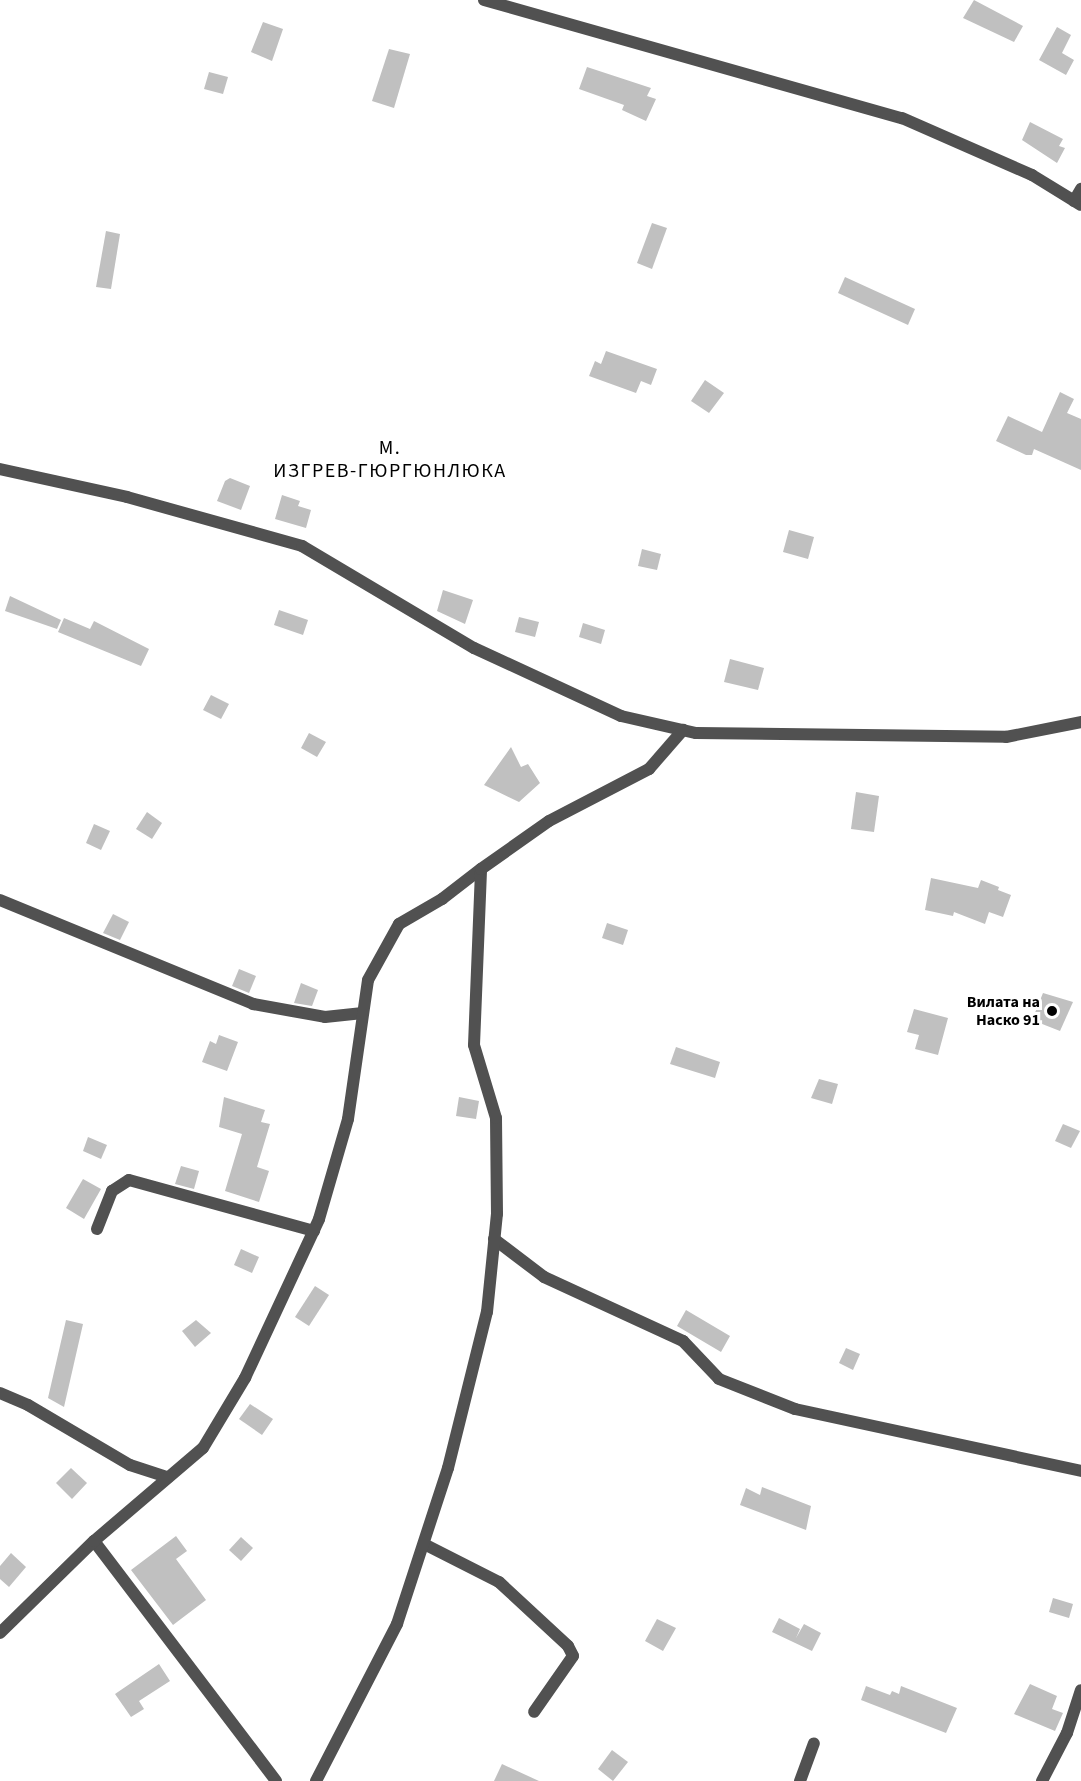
<!DOCTYPE html>
<html>
<head>
<meta charset="utf-8">
<style>
	body { margin:0 }
	#map { position:relative; width:1081px; height:1781px; overflow:hidden; background:#fff; font-family:"Source Sans 3",sans-serif }
	div>[style] { position:absolute }
	.building>* { inset:0; background:#c0c0c0 }
	.minor>* { height:12px; margin:-6px; padding:0 6px; transform-origin:6px; border-radius:6px; background:#515151 }
	.dots>* { width:16px; height:16px; translate:-50% -50%; box-sizing:border-box; border:3px solid #fff; border-radius:50% }
	span { translate:-50% -50%; white-space:nowrap; text-align:center; line-height:1.15; -webkit-text-stroke:6px #fff; paint-order:stroke }
	.poi-label { font-size:16px; color:#000; font-weight:700 }
	.right { translate:-100% -50%; text-align:right }
	.quarter-label { font-size:20px; color:#000; letter-spacing:1.5px }
</style>
</head>
<body>
<div id="map">
	<div class="building">
		<i style="clip-path:polygon(974px 0,1023px 26px,1014px 42px,963px 18px)"></i>
		<i style="clip-path:polygon(263px 22px,283px 29px,272px 61px,251px 52px)"></i>
		<i style="clip-path:polygon(1057px 27px,1071px 35px,1062px 53px,1074px 60px,1066px 75px,1039px 60px)"></i>
		<i style="clip-path:polygon(389px 49px,410px 54px,394px 108px,372px 101px)"></i>
		<i style="clip-path:polygon(587px 67px,651px 88px,647px 96px,656px 99px,646px 121px,622px 110px,624px 105px,579px 89px)"></i>
		<i style="clip-path:polygon(209px 72px,228px 77px,223px 94px,204px 89px)"></i>
		<i style="clip-path:polygon(1030px 122px,1063px 139px,1059px 146px,1065px 148px,1057px 163px,1022px 140px)"></i>
		<i style="clip-path:polygon(652px 223px,667px 228px,652px 269px,637px 263px)"></i>
		<i style="clip-path:polygon(106px 231px,120px 234px,111px 289px,96px 287px)"></i>
		<i style="clip-path:polygon(845px 277px,915px 309px,908px 325px,838px 293px)"></i>
		<i style="clip-path:polygon(606px 351px,657px 369px,651px 385px,641px 381px,636px 393px,589px 376px,595px 361px,601px 364px)"></i>
		<i style="clip-path:polygon(705px 380px,724px 393px,709px 413px,691px 401px)"></i>
		<i style="clip-path:polygon(1060px 392px,1074px 399px,1067px 413px,1081px 419px,1081px 470px,1034px 449px,1032px 455px,1026px 455px,996px 441px,1008px 416px,1042px 432px)"></i>
		<i style="clip-path:polygon(230px 478px,250px 486px,241px 510px,217px 501px,225px 481px)"></i>
		<i style="clip-path:polygon(282px 495px,300px 501px,298px 506px,311px 510px,306px 528px,275px 519px)"></i>
		<i style="clip-path:polygon(789px 530px,814px 537px,808px 559px,783px 552px)"></i>
		<i style="clip-path:polygon(642px 549px,661px 554px,657px 570px,638px 566px)"></i>
		<i style="clip-path:polygon(443px 590px,473px 600px,465px 624px,437px 611px)"></i>
		<i style="clip-path:polygon(10px 596px,61px 620px,57px 629px,5px 611px)"></i>
		<i style="clip-path:polygon(279px 610px,308px 620px,303px 635px,274px 625px)"></i>
		<i style="clip-path:polygon(519px 617px,539px 622px,535px 637px,515px 632px)"></i>
		<i style="clip-path:polygon(64px 618px,90px 629px,94px 621px,149px 649px,141px 666px,58px 632px)"></i>
		<i style="clip-path:polygon(583px 623px,605px 630px,601px 644px,579px 637px)"></i>
		<i style="clip-path:polygon(730px 659px,764px 668px,758px 690px,724px 682px)"></i>
		<i style="clip-path:polygon(211px 695px,229px 704px,221px 719px,203px 710px)"></i>
		<i style="clip-path:polygon(309px 733px,326px 742px,317px 757px,301px 748px)"></i>
		<i style="clip-path:polygon(511px 747px,521px 767px,528px 764px,540px 783px,519px 802px,484px 785px)"></i>
		<i style="clip-path:polygon(856px 792px,879px 796px,874px 832px,851px 829px)"></i>
		<i style="clip-path:polygon(147px 812px,162px 823px,152px 839px,136px 829px)"></i>
		<i style="clip-path:polygon(94px 824px,110px 831px,101px 850px,86px 843px)"></i>
		<i style="clip-path:polygon(931px 878px,978px 888px,981px 880px,999px 887px,998px 890px,1011px 895px,1003px 917px,989px 912px,985px 924px,954px 912px,953px 916px,925px 910px)"></i>
		<i style="clip-path:polygon(113px 914px,129px 922px,120px 940px,103px 933px)"></i>
		<i style="clip-path:polygon(607px 923px,628px 930px,623px 945px,602px 938px)"></i>
		<i style="clip-path:polygon(239px 969px,256px 976px,249px 993px,232px 986px)"></i>
		<i style="clip-path:polygon(301px 983px,318px 990px,312px 1006px,294px 1003px)"></i>
		<i style="clip-path:polygon(1043px 993px,1073px 1002px,1060px 1031px,1032px 1020px)"></i>
		<i style="clip-path:polygon(914px 1009px,948px 1018px,938px 1055px,915px 1049px,919px 1035px,907px 1032px)"></i>
		<i style="clip-path:polygon(219px 1035px,238px 1042px,227px 1071px,202px 1062px,210px 1041px,216px 1044px)"></i>
		<i style="clip-path:polygon(676px 1047px,720px 1062px,715px 1078px,670px 1064px)"></i>
		<i style="clip-path:polygon(819px 1079px,838px 1084px,832px 1104px,811px 1098px)"></i>
		<i style="clip-path:polygon(224px 1097px,265px 1110px,261px 1122px,270px 1124px,257px 1167px,269px 1171px,259px 1202px,225px 1191px,242px 1134px,219px 1127px)"></i>
		<i style="clip-path:polygon(459px 1097px,479px 1101px,476px 1119px,456px 1116px)"></i>
		<i style="clip-path:polygon(1063px 1124px,1080px 1131px,1071px 1148px,1055px 1141px)"></i>
		<i style="clip-path:polygon(88px 1137px,107px 1145px,101px 1159px,83px 1151px)"></i>
		<i style="clip-path:polygon(181px 1166px,199px 1171px,194px 1189px,175px 1184px)"></i>
		<i style="clip-path:polygon(83px 1179px,101px 1189px,84px 1219px,66px 1208px)"></i>
		<i style="clip-path:polygon(241px 1249px,259px 1257px,252px 1273px,234px 1265px)"></i>
		<i style="clip-path:polygon(315px 1286px,329px 1295px,309px 1326px,295px 1317px)"></i>
		<i style="clip-path:polygon(686px 1310px,730px 1336px,721px 1352px,677px 1326px)"></i>
		<i style="clip-path:polygon(66px 1320px,83px 1324px,64px 1407px,48px 1398px)"></i>
		<i style="clip-path:polygon(196px 1320px,211px 1333px,195px 1347px,182px 1331px)"></i>
		<i style="clip-path:polygon(846px 1348px,860px 1354px,853px 1370px,839px 1363px)"></i>
		<i style="clip-path:polygon(250px 1404px,273px 1419px,262px 1435px,239px 1419px)"></i>
		<i style="clip-path:polygon(71px 1468px,87px 1483px,72px 1499px,56px 1483px)"></i>
		<i style="clip-path:polygon(762px 1487px,811px 1506px,806px 1530px,740px 1505px,746px 1488px,760px 1495px)"></i>
		<i style="clip-path:polygon(176px 1536px,187px 1551px,176px 1559px,206px 1600px,173px 1625px,131px 1570px)"></i>
		<i style="clip-path:polygon(241px 1537px,253px 1548px,241px 1561px,229px 1550px)"></i>
		<i style="clip-path:polygon(11px 1553px,26px 1567px,9px 1587px,0 1579px,0 1566px)"></i>
		<i style="clip-path:polygon(1053px 1598px,1073px 1604px,1069px 1618px,1049px 1612px)"></i>
		<i style="clip-path:polygon(779px 1618px,800px 1629px,796px 1638px,804px 1624px,821px 1633px,812px 1651px,772px 1632px)"></i>
		<i style="clip-path:polygon(657px 1619px,676px 1628px,663px 1651px,645px 1641px)"></i>
		<i style="clip-path:polygon(159px 1664px,170px 1681px,139px 1701px,144px 1709px,131px 1717px,115px 1694px)"></i>
		<i style="clip-path:polygon(1030px 1684px,1057px 1696px,1052px 1709px,1063px 1713px,1055px 1731px,1014px 1714px)"></i>
		<i style="clip-path:polygon(866px 1686px,890px 1695px,892px 1691px,899px 1694px,901px 1686px,957px 1708px,946px 1733px,861px 1700px)"></i>
		<i style="clip-path:polygon(612px 1750px,628px 1762px,613px 1781px,598px 1769px)"></i>
		<i style="clip-path:polygon(502px 1764px,539px 1781px,494px 1781px)"></i>
	</div>
	<div class="minor">
		<i style="left:484px;top:0;width:434px;rotate:15.8deg"></i>
		<i style="left:902px;top:118px;width:142px;rotate:23.7deg"></i>
		<i style="left:1032px;top:175px;width:57px;rotate:31.5deg"></i>
		<i style="left:1074px;top:201px;width:14px;rotate:-60deg"></i>
		<i style="left:0;top:469px;width:130px;rotate:12.4deg"></i>
		<i style="left:127px;top:497px;width:182px;rotate:15.6deg"></i>
		<i style="left:302px;top:546px;width:200px;rotate:30.7deg"></i>
		<i style="left:474px;top:648px;width:162px;rotate:24.8deg"></i>
		<i style="left:621px;top:716px;width:77px;rotate:12.8deg"></i>
		<i style="left:696px;top:733px;width:310px;rotate:0.7deg"></i>
		<i style="left:1006px;top:737px;width:76px;rotate:-11.3deg"></i>
		<i style="left:0;top:900px;width:274px;rotate:22.3deg"></i>
		<i style="left:253px;top:1004px;width:73px;rotate:10.2deg"></i>
		<i style="left:325px;top:1017px;width:38px;rotate:-6deg"></i>
		<i style="left:97px;top:1229px;width:41px;rotate:-68.5deg"></i>
		<i style="left:112px;top:1191px;width:20px;rotate:-33deg"></i>
		<i style="left:129px;top:1180px;width:192px;rotate:15.4deg"></i>
		<i style="left:494px;top:1239px;width:63px;rotate:37.2deg"></i>
		<i style="left:544px;top:1277px;width:153px;rotate:24.7deg"></i>
		<i style="left:683px;top:1341px;width:52px;rotate:46.5deg"></i>
		<i style="left:719px;top:1379px;width:82px;rotate:21.5deg"></i>
		<i style="left:795px;top:1409px;width:293px;rotate:12.2deg"></i>
		<i style="left:0;top:1393px;width:30px;rotate:23deg"></i>
		<i style="left:28px;top:1405px;width:118px;rotate:30.5deg"></i>
		<i style="left:130px;top:1465px;width:40px;rotate:18deg"></i>
		<i style="left:94px;top:1541px;width:301px;rotate:52.8deg"></i>
		<i style="left:424px;top:1544px;width:84px;rotate:26.9deg"></i>
		<i style="left:499px;top:1582px;width:94px;rotate:42.8deg"></i>
		<i style="left:568px;top:1646px;width:11px;rotate:63deg"></i>
		<i style="left:573px;top:1656px;width:68px;rotate:124.9deg"></i>
		<i style="left:0;top:1633px;width:132px;rotate:-44.4deg"></i>
		<i style="left:94px;top:1541px;width:143px;rotate:-40.5deg"></i>
		<i style="left:203px;top:1448px;width:82px;rotate:-59deg"></i>
		<i style="left:245px;top:1378px;width:175px;rotate:-65deg"></i>
		<i style="left:319px;top:1219px;width:104px;rotate:-73.8deg"></i>
		<i style="left:348px;top:1119px;width:140px;rotate:-81.8deg"></i>
		<i style="left:368px;top:980px;width:64px;rotate:-61deg"></i>
		<i style="left:399px;top:924px;width:50px;rotate:-30.2deg"></i>
		<i style="left:442px;top:899px;width:49px;rotate:-37.6deg"></i>
		<i style="left:316px;top:1781px;width:177px;rotate:-62.7deg"></i>
		<i style="left:397px;top:1624px;width:164px;rotate:-71.9deg"></i>
		<i style="left:448px;top:1468px;width:161px;rotate:-76deg"></i>
		<i style="left:487px;top:1312px;width:99px;rotate:-84.2deg"></i>
		<i style="left:497px;top:1214px;width:96px;rotate:-90.6deg"></i>
		<i style="left:496px;top:1118px;width:76px;rotate:-106.8deg"></i>
		<i style="left:474px;top:1045px;width:176px;rotate:-87.7deg"></i>
		<i style="left:481px;top:869px;width:83px;rotate:-35.2deg"></i>
		<i style="left:549px;top:821px;width:113px;rotate:-27.5deg"></i>
		<i style="left:649px;top:769px;width:52px;rotate:-48.9deg"></i>
		<i style="left:800px;top:1781px;width:40px;rotate:-69.8deg"></i>
		<i style="left:1042px;top:1781px;width:54px;rotate:-62.5deg"></i>
		<i style="left:1067px;top:1733px;width:45px;rotate:-72deg"></i>
	</div>
	<div class="dots">
		<i style="left:1052px;top:1011px;background:#000"></i>
	</div>
	<div class="poi-label">
		<span class="right" style="left:1040px;top:1011px">Вилата на<br>Наско 91</span>
	</div>
	<div class="quarter-label">
		<span style="left:390px;top:460px">М.<br>ИЗГРЕВ-ГЮРГЮНЛЮКА</span>
	</div>
</div>
</body>
</html>
